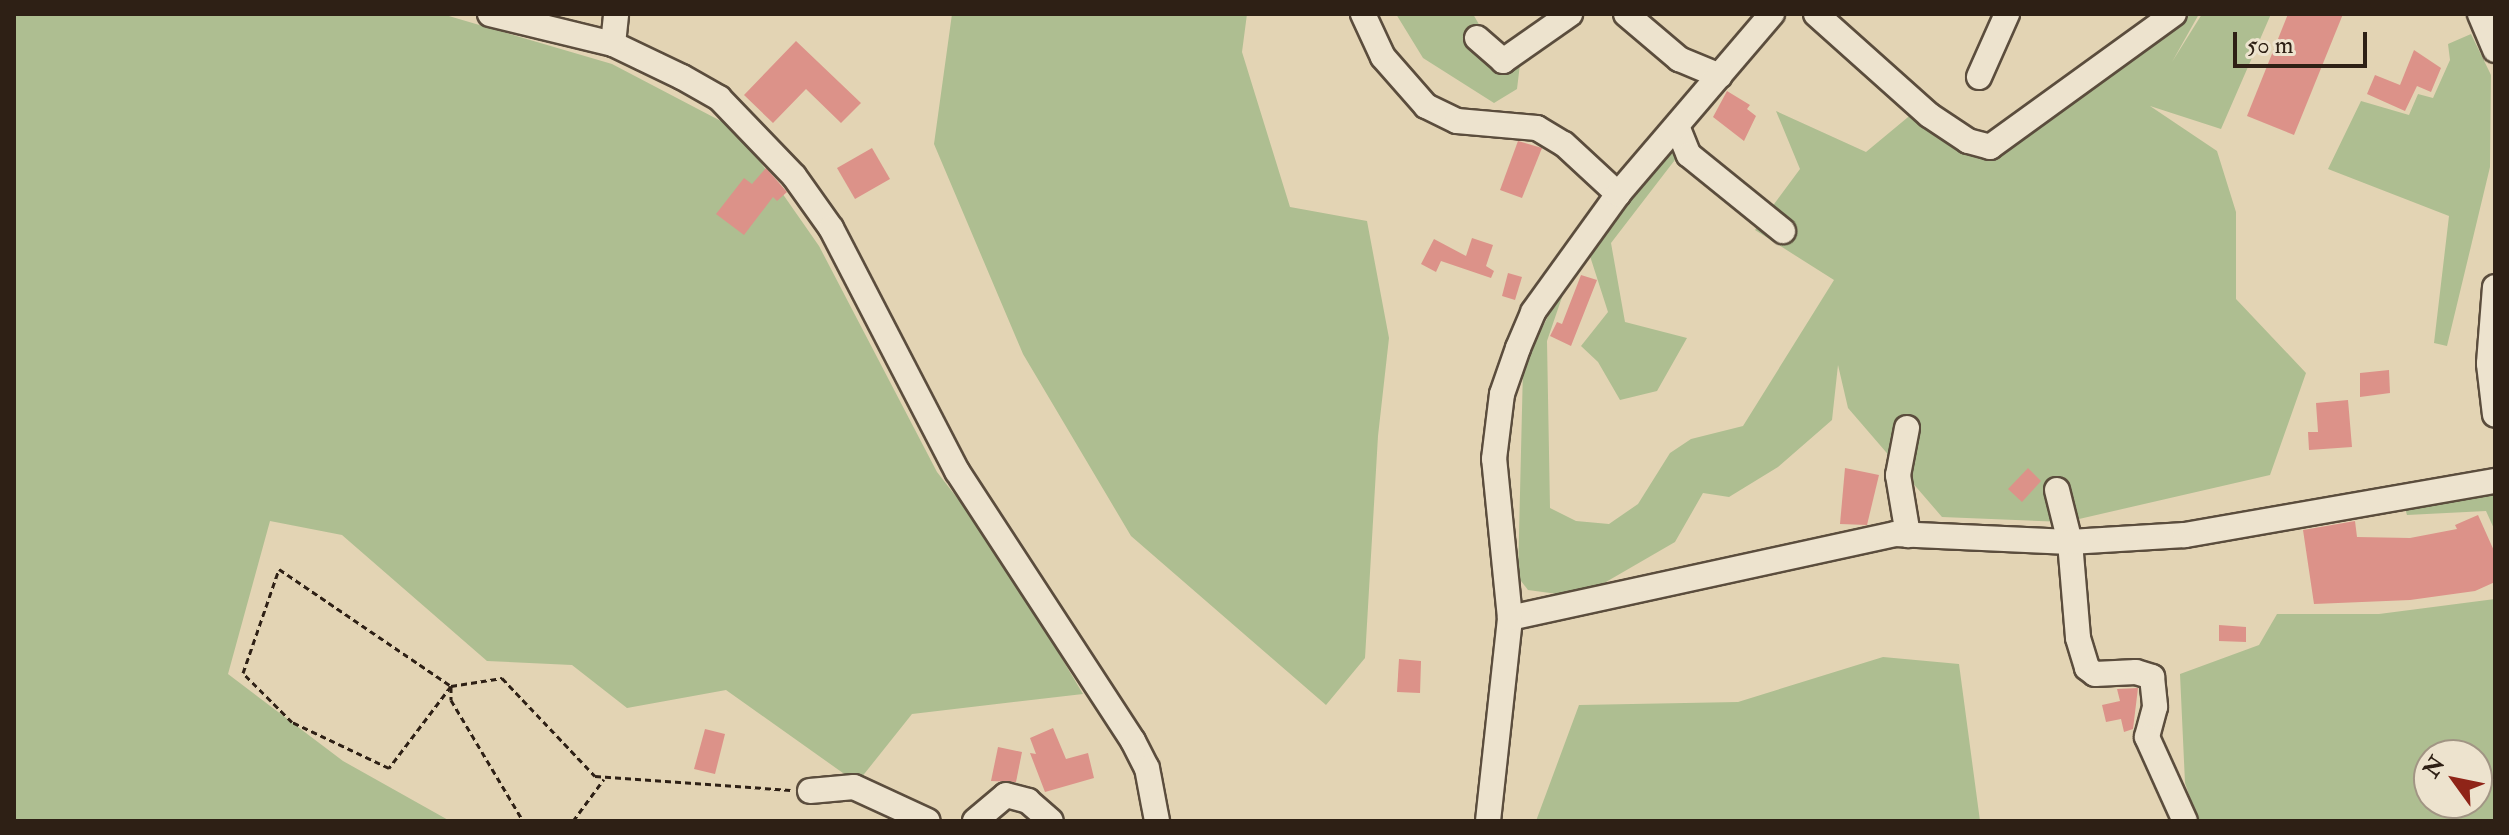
<!DOCTYPE html>
<html>
<head>
<meta charset="utf-8">
<style>
	body { margin:0 }
	#map { position:relative; width:2509px; height:835px; overflow:hidden; background:#e3d4b4; font-family:"IM FELL Double Pica",serif }
	div>[style] { position:absolute }
	.green>* { inset:0; background:#aebe91 }
	.building>* { inset:0; background:#dc9289 }
	.path>* { height:3px; margin-top:-1.5px; transform-origin:0; background:repeating-linear-gradient(90deg,#2e2015 0 6px,transparent 0 10px) }
	.roads { filter:drop-shadow(2px 0 #5b4d3d) drop-shadow(-2px 0 #5b4d3d) drop-shadow(0 2px #5b4d3d) drop-shadow(0 -2px #5b4d3d) }
	.minor>* { height:24px; margin:-12px; padding:0 12px; transform-origin:12px; border-radius:12px; background:#ede3ce }
	span { translate:-50% -50%; white-space:nowrap; text-align:center; line-height:1.15; -webkit-text-stroke:6px #ede3ce; paint-order:stroke }
	.frame { position:absolute; inset:0; border:16px solid #2e2015; pointer-events:none }
	.north { position:absolute; left:2413px; top:739px; width:80px; height:80px; box-sizing:border-box; background:#ede3ce; border:2px solid #a19584; border-radius:50%; rotate:303deg; font-size:22px; font-weight:700; line-height:32px; text-align:center; color:#2e2015 }
	.north::after { content:''; display:block; margin:auto; width:28px; height:36px; background:#8f2418; clip-path:polygon(50% 0,100% 100%,50% 72%,0 100%) }
	.scale { position:absolute; left:2233px; top:32px; width:134px; height:36px; box-sizing:border-box; border:4px solid #2e2015; border-top:0; padding-left:10px; font-size:24px; line-height:28px; white-space:nowrap; color:#2e2015; -webkit-text-stroke:6px #ede3ce; paint-order:stroke }
</style>
</head>
<body>
<div id="map">
	<div class="green">
		<i style="clip-path:polygon(14px 14px,442px 14px,612px 64px,738px 130px,819px 246px,937px 472px,996px 548px,1083px 694px,912px 714px,857px 783px,726px 690px,627px 708px,572px 665px,487px 661px,342px 535px,270px 521px,228px 674px,343px 761px,450px 821px,14px 821px)"></i>
		<i style="clip-path:polygon(952px 14px,1247px 14px,1242px 52px,1290px 207px,1367px 221px,1389px 338px,1378px 436px,1365px 658px,1326px 705px,1131px 536px,1023px 354px,934px 144px)"></i>
		<i style="clip-path:polygon(1396px 14px,1473px 14px,1499px 59px,1521px 56px,1517px 89px,1494px 103px,1423px 58px)"></i>
		<i style="clip-path:polygon(2156px 14px,2199px 14px,2172px 62px,2202px 14px,2271px 14px,2221px 129px,2150px 106px,2217px 151px,2236px 212px,2236px 299px,2306px 373px,2270px 475px,2066px 522px,1942px 517px,1848px 408px,1838px 365px,1832px 420px,1778px 467px,1729px 497px,1703px 493px,1675px 542px,1580px 597px,1528px 590px,1518px 577px,1523px 368px,1574px 262px,1547px 341px,1550px 508px,1576px 521px,1609px 524px,1638px 504px,1670px 453px,1691px 439px,1743px 426px,1834px 280px,1755px 230px,1800px 169px,1776px 111px,1866px 152px,1919px 108px,1984px 151px)"></i>
		<i style="clip-path:polygon(2471px 34px,2491px 75px,2490px 167px,2447px 346px,2434px 343px,2449px 216px,2328px 169px,2361px 101px,2409px 115px,2418px 94px,2433px 98px,2450px 60px,2448px 44px)"></i>
		<i style="clip-path:polygon(1669px 148px,1681px 152px,1611px 243px,1625px 322px,1687px 338px,1657px 391px,1620px 400px,1598px 362px,1581px 346px,1608px 312px,1589px 253px,1622px 200px)"></i>
		<i style="clip-path:polygon(2495px 491px,2495px 531px,2486px 511px,2407px 515px,2404px 505px)"></i>
		<i style="clip-path:polygon(evenodd,2495px 599px,2495px 821px,2198px 821px,2185px 783px,2180px 674px,2259px 645px,2277px 614px,2379px 614px,2495px 599px,2429px 755px,2477px 755px,2477px 803px,2429px 803px,2429px 755px)"></i>
		<i style="clip-path:polygon(1883px 657px,1959px 664px,1980px 821px,1536px 821px,1579px 705px,1738px 702px)"></i>
	</div>
	<div class="building">
		<i style="clip-path:polygon(2288px 14px,2343px 14px,2294px 135px,2247px 116px)"></i>
		<i style="clip-path:polygon(796px 41px,861px 103px,841px 123px,806px 89px,773px 123px,744px 95px)"></i>
		<i style="clip-path:polygon(2414px 50px,2441px 68px,2431px 92px,2417px 86px,2405px 111px,2367px 94px,2375px 75px,2400px 85px)"></i>
		<i style="clip-path:polygon(1727px 91px,1750px 105px,1747px 109px,1756px 116px,1744px 141px,1713px 117px)"></i>
		<i style="clip-path:polygon(1518px 141px,1542px 148px,1522px 198px,1500px 190px)"></i>
		<i style="clip-path:polygon(872px 148px,890px 179px,855px 199px,837px 168px)"></i>
		<i style="clip-path:polygon(766px 168px,787px 192px,777px 201px,773px 197px,744px 235px,716px 214px,744px 178px,752px 184px)"></i>
		<i style="clip-path:polygon(1472px 238px,1493px 245px,1486px 266px,1494px 271px,1491px 278px,1441px 261px,1436px 272px,1421px 264px,1434px 239px,1466px 256px)"></i>
		<i style="clip-path:polygon(1508px 273px,1522px 277px,1515px 300px,1502px 296px)"></i>
		<i style="clip-path:polygon(1581px 275px,1597px 280px,1571px 346px,1550px 336px,1557px 322px,1562px 324px)"></i>
		<i style="clip-path:polygon(2389px 370px,2390px 393px,2360px 397px,2360px 373px)"></i>
		<i style="clip-path:polygon(2348px 400px,2352px 447px,2309px 450px,2308px 432px,2318px 432px,2316px 403px)"></i>
		<i style="clip-path:polygon(1845px 468px,1879px 475px,1867px 525px,1840px 524px)"></i>
		<i style="clip-path:polygon(2028px 468px,2041px 481px,2022px 502px,2008px 489px)"></i>
		<i style="clip-path:polygon(2478px 515px,2495px 553px,2495px 582px,2475px 591px,2410px 600px,2314px 604px,2303px 530px,2355px 521px,2357px 537px,2410px 538px,2457px 529px,2455px 525px)"></i>
		<i style="clip-path:polygon(2219px 625px,2246px 627px,2246px 642px,2219px 641px)"></i>
		<i style="clip-path:polygon(1399px 659px,1421px 661px,1420px 693px,1397px 692px)"></i>
		<i style="clip-path:polygon(2138px 688px,2133px 729px,2124px 732px,2121px 719px,2106px 722px,2102px 705px,2120px 701px,2117px 689px)"></i>
		<i style="clip-path:polygon(1053px 728px,1066px 759px,1088px 753px,1094px 778px,1045px 792px,1030px 753px,1036px 754px,1030px 738px)"></i>
		<i style="clip-path:polygon(705px 729px,725px 734px,715px 774px,694px 769px)"></i>
		<i style="clip-path:polygon(998px 747px,1022px 752px,1016px 782px,991px 781px)"></i>
	</div>
	<div class="path">
		<i style="left:451px;top:686px;width:103px;rotate:127.1deg"></i>
		<i style="left:389px;top:768px;width:107px;rotate:-154.6deg"></i>
		<i style="left:292px;top:722px;width:69px;rotate:-135deg"></i>
		<i style="left:243px;top:673px;width:110px;rotate:-70.9deg"></i>
		<i style="left:279px;top:569px;width:208px;rotate:34.2deg"></i>
		<i style="left:451px;top:686px;width:52px;rotate:-8.9deg"></i>
		<i style="left:502px;top:678px;width:135px;rotate:46.5deg"></i>
		<i style="left:595px;top:776px;width:196px;rotate:4.1deg"></i>
		<i style="left:451px;top:686px;width:14px;rotate:90deg"></i>
		<i style="left:451px;top:700px;width:141px;rotate:59.2deg"></i>
		<i style="left:573px;top:821px;width:52px;rotate:-53.6deg"></i>
	</div>
	<div class="roads">
		<div class="minor">
			<i style="left:490px;top:14px;width:127px;rotate:13.7deg"></i>
			<i style="left:613px;top:44px;width:76px;rotate:25.6deg"></i>
			<i style="left:682px;top:77px;width:43px;rotate:29.6deg"></i>
			<i style="left:719px;top:98px;width:108px;rotate:46.1deg"></i>
			<i style="left:794px;top:176px;width:64px;rotate:54.6deg"></i>
			<i style="left:831px;top:228px;width:274px;rotate:62.6deg"></i>
			<i style="left:957px;top:471px;width:322px;rotate:56.9deg"></i>
			<i style="left:1133px;top:741px;width:30px;rotate:63deg"></i>
			<i style="left:1147px;top:768px;width:54px;rotate:79.3deg"></i>
			<i style="left:1363px;top:14px;width:47px;rotate:65.1deg"></i>
			<i style="left:1383px;top:57px;width:65px;rotate:48.7deg"></i>
			<i style="left:1426px;top:106px;width:34px;rotate:26deg"></i>
			<i style="left:1457px;top:121px;width:80px;rotate:5deg"></i>
			<i style="left:1537px;top:128px;width:31px;rotate:31deg"></i>
			<i style="left:1564px;top:144px;width:74px;rotate:42.8deg"></i>
			<i style="left:1626px;top:14px;width:70px;rotate:40.3deg"></i>
			<i style="left:1679px;top:59px;width:44px;rotate:22.5deg"></i>
			<i style="left:1816px;top:14px;width:152px;rotate:41.8deg"></i>
			<i style="left:1929px;top:115px;width:47px;rotate:33.7deg"></i>
			<i style="left:1968px;top:141px;width:23px;rotate:15deg"></i>
			<i style="left:1990px;top:147px;width:227px;rotate:-35.9deg"></i>
			<i style="left:2480px;top:14px;width:39px;rotate:67deg"></i>
			<i style="left:1477px;top:38px;width:35px;rotate:41deg"></i>
			<i style="left:1503px;top:61px;width:82px;rotate:-35deg"></i>
			<i style="left:613px;top:44px;width:30px;rotate:-84deg"></i>
			<i style="left:1979px;top:77px;width:69px;rotate:-66deg"></i>
			<i style="left:1677px;top:126px;width:31px;rotate:68deg"></i>
			<i style="left:1689px;top:155px;width:121px;rotate:39deg"></i>
			<i style="left:2495px;top:287px;width:77px;rotate:94.5deg"></i>
			<i style="left:2489px;top:364px;width:51px;rotate:83.3deg"></i>
			<i style="left:1907px;top:428px;width:48px;rotate:100.8deg"></i>
			<i style="left:1898px;top:475px;width:61px;rotate:80.5deg"></i>
			<i style="left:2057px;top:490px;width:54px;rotate:76deg"></i>
			<i style="left:2070px;top:542px;width:96px;rotate:85.2deg"></i>
			<i style="left:2078px;top:638px;width:31px;rotate:73deg"></i>
			<i style="left:2087px;top:668px;width:10px;rotate:37deg"></i>
			<i style="left:2095px;top:674px;width:41px;rotate:-2.8deg"></i>
			<i style="left:2136px;top:672px;width:17px;rotate:17deg"></i>
			<i style="left:2152px;top:677px;width:30px;rotate:84deg"></i>
			<i style="left:2155px;top:707px;width:31px;rotate:105deg"></i>
			<i style="left:2147px;top:737px;width:92px;rotate:65.7deg"></i>
			<i style="left:1510px;top:618px;width:394px;rotate:-12.3deg"></i>
			<i style="left:1895px;top:534px;width:175px;rotate:2.6deg"></i>
			<i style="left:2070px;top:542px;width:115px;rotate:-3.5deg"></i>
			<i style="left:2185px;top:535px;width:315px;rotate:-9.9deg"></i>
			<i style="left:810px;top:791px;width:44px;rotate:-5.2deg"></i>
			<i style="left:854px;top:787px;width:81px;rotate:24.7deg"></i>
			<i style="left:975px;top:821px;width:40px;rotate:-40deg"></i>
			<i style="left:1006px;top:795px;width:23px;rotate:15deg"></i>
			<i style="left:1028px;top:801px;width:30px;rotate:41deg"></i>
			<i style="left:1488px;top:821px;width:204px;rotate:-83.8deg"></i>
			<i style="left:1510px;top:618px;width:160px;rotate:-95.7deg"></i>
			<i style="left:1494px;top:459px;width:65px;rotate:-83deg"></i>
			<i style="left:1502px;top:394px;width:49px;rotate:-70.8deg"></i>
			<i style="left:1518px;top:348px;width:39px;rotate:-67deg"></i>
			<i style="left:1533px;top:312px;width:145px;rotate:-54.2deg"></i>
			<i style="left:1618px;top:194px;width:237px;rotate:-49.5deg"></i>
		</div>
	</div>
	<div class="frame"></div>
	<div class="north">N</div>
	<div class="scale">50 m</div>
</div>
</body>
</html>
